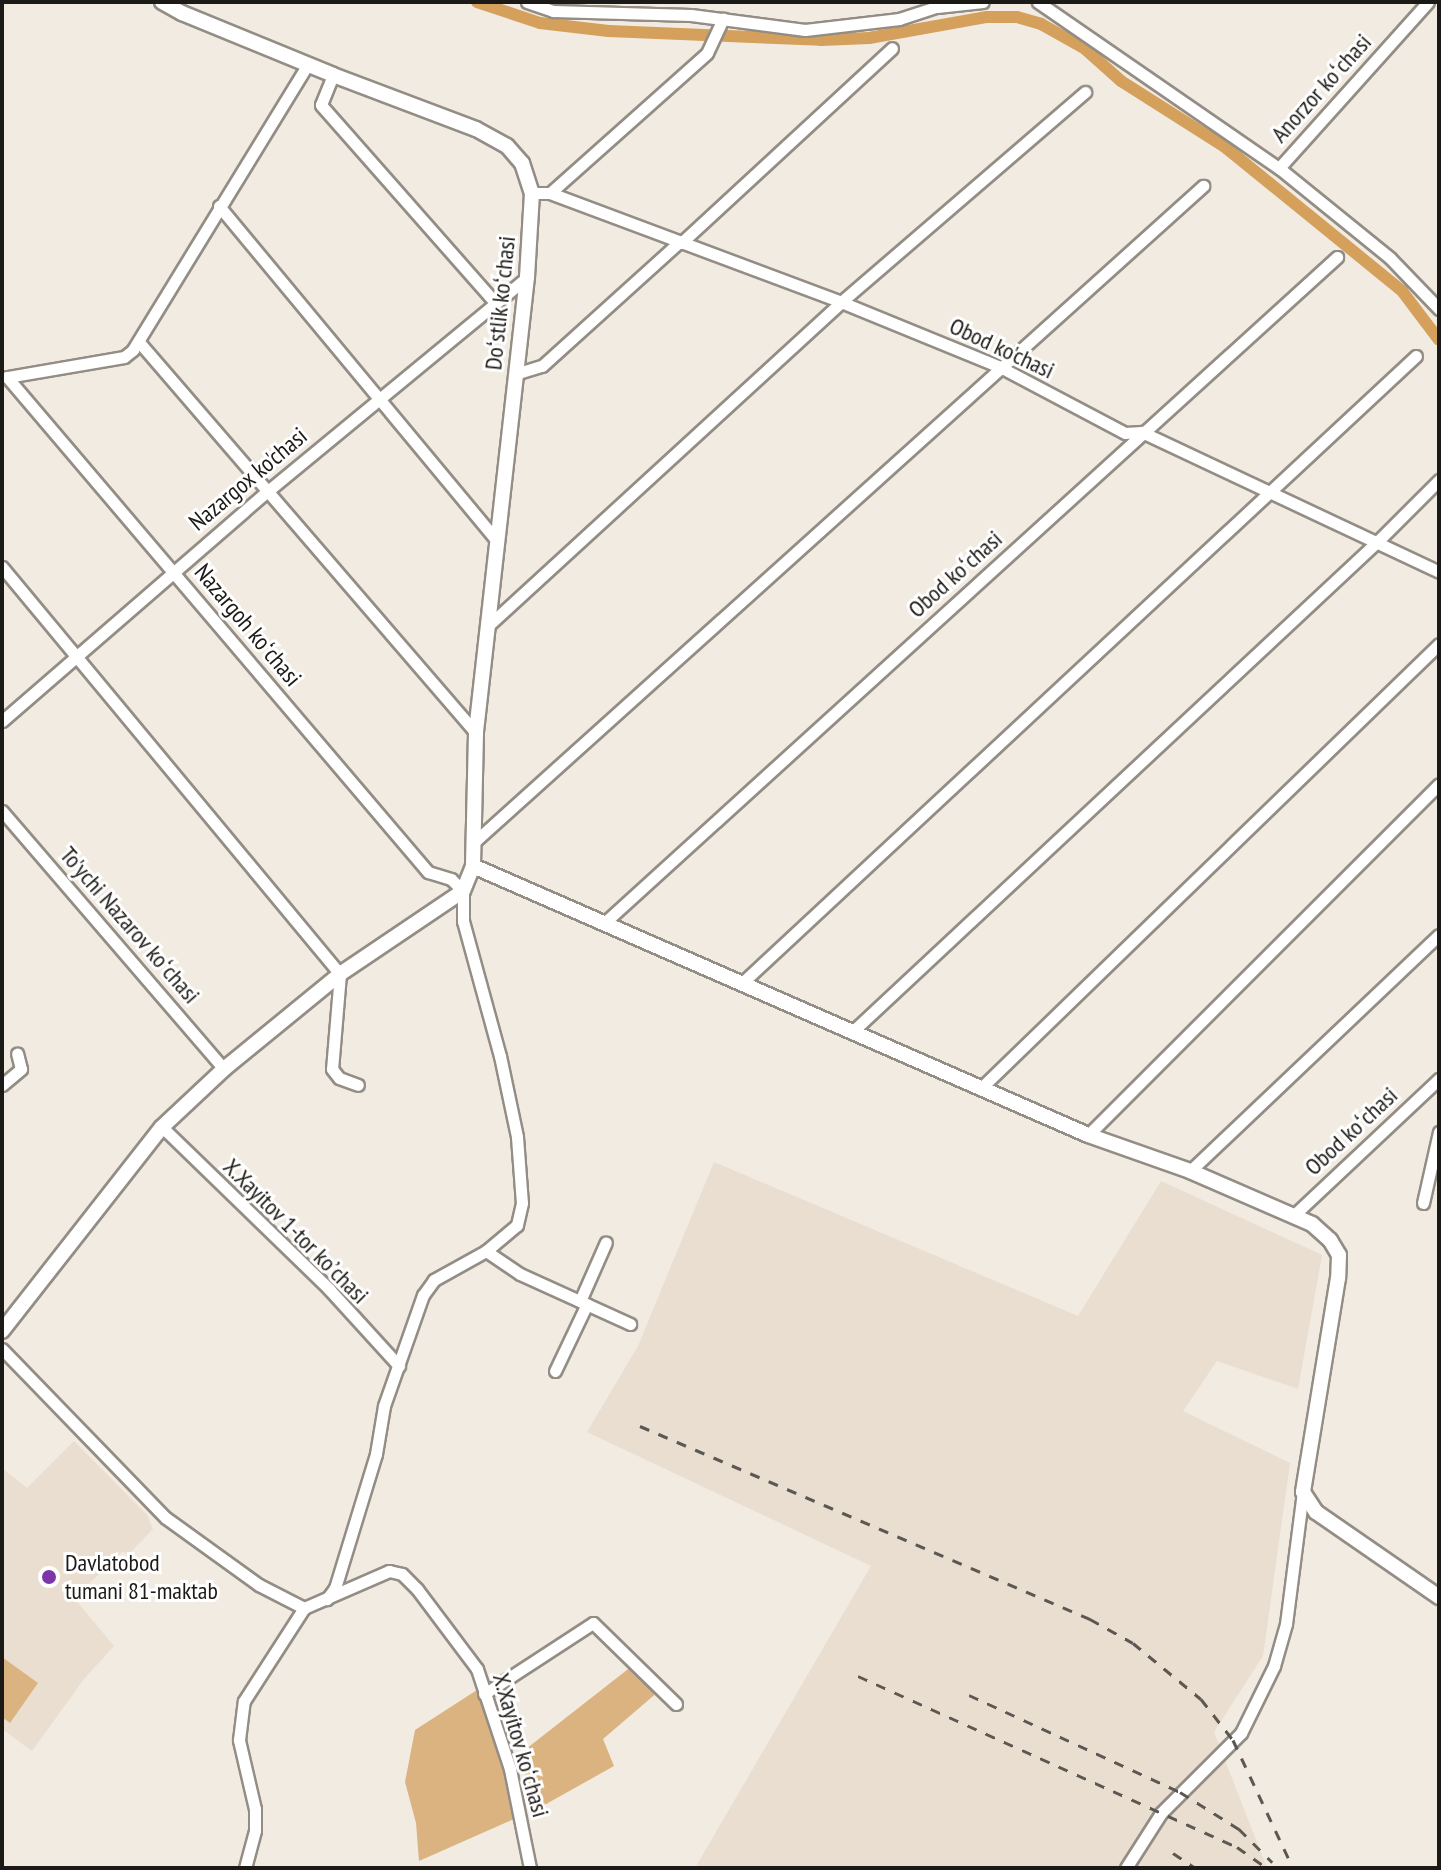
<!DOCTYPE html>
<html>
<head>
<meta charset="utf-8">
<style>
	body { margin:0 }
	#map { position:relative; width:1441px; height:1870px; overflow:hidden; background:#f1ebe2; font-family:"PT Sans Narrow",sans-serif }
	div>[style] { position:absolute }
	.built>* { inset:0; background:#eaded0 }
	.green>* { inset:0; background:#dbb380 }
	.canal>* { height:12px; margin:-6px; padding:0 6px; transform-origin:6px; border-radius:6px; background:#d4a05b }
	.roads { filter:drop-shadow(2px 0 #938d85) drop-shadow(-2px 0 #938d85) drop-shadow(0 2px #938d85) drop-shadow(0 -2px #938d85) }
	.minor>* { height:11px; margin:-5.5px; padding:0 5.5px; transform-origin:5.5px; border-radius:5.5px; background:#fff }
	.tertiary>* { height:14px; margin:-7px; padding:0 7px; transform-origin:7px; border-radius:7px; background:#fff }
	.rail>* { height:3px; margin-top:-1.5px; transform-origin:0; background:repeating-linear-gradient(90deg,#5b5853 0 10px,transparent 0 20px) }
	.dots>* { width:22px; height:22px; translate:-50% -50%; box-sizing:border-box; border:4px solid #fff; border-radius:50% }
	span { translate:-50% -50%; white-space:nowrap; text-align:center; line-height:1.15; -webkit-text-stroke:6px #fff; paint-order:stroke }
	.street-label { font-size:24px; color:#1c1a17 }
	.poi-label { font-size:24px; color:#1c1a17 }
	.left { translate:0 -50%; text-align:left }
	.frame { position:absolute; inset:0; border:4px solid #1c1a17; pointer-events:none }
</style>
</head>
<body>
<div id="map">
	<div class="built">
		<i style="clip-path:polygon(714px 1162px,1078px 1316px,1161px 1181px,1322px 1255px,1298px 1389px,1217px 1361px,1183px 1411px,1290px 1463px,1263px 1656px,1214px 1732px,1267px 1868px,695px 1868px,871px 1566px,587px 1432px,638px 1346px)"></i>
		<i style="clip-path:polygon(74px 1441px,147px 1515px,153px 1529px,128px 1555px,123px 1551px,74px 1598px,114px 1646px,84px 1679px,32px 1751px,2px 1729px,2px 1468px,27px 1488px)"></i>
	</div>
	<div class="green">
		<i style="clip-path:polygon(2px 1657px,38px 1683px,10px 1723px,2px 1717px)"></i>
		<i style="clip-path:polygon(632px 1666px,659px 1691px,603px 1739px,614px 1766px,539px 1808px,517px 1756px)"></i>
		<i style="clip-path:polygon(477px 1690px,508px 1776px,514px 1819px,419px 1861px,416px 1823px,405px 1782px,415px 1730px)"></i>
	</div>
	<div class="canal">
		<i style="left:477px;top:2px;width:66px;rotate:18.4deg"></i>
		<i style="left:540px;top:23px;width:69px;rotate:6.6deg"></i>
		<i style="left:609px;top:31px;width:212px;rotate:2.4deg"></i>
		<i style="left:821px;top:40px;width:48px;rotate:-2.4deg"></i>
		<i style="left:869px;top:38px;width:120px;rotate:-10.1deg"></i>
		<i style="left:987px;top:17px;width:30px"></i>
		<i style="left:1017px;top:17px;width:25px;rotate:16deg"></i>
		<i style="left:1041px;top:24px;width:49px;rotate:29.2deg"></i>
		<i style="left:1084px;top:48px;width:50px;rotate:41.7deg"></i>
		<i style="left:1121px;top:81px;width:123px;rotate:32.4deg"></i>
		<i style="left:1225px;top:147px;width:228px;rotate:39.1deg"></i>
		<i style="left:1402px;top:291px;width:61px;rotate:52.9deg"></i>
	</div>
	<div class="roads">
		<div class="minor">
			<i style="left:527px;top:2px;width:28px;rotate:19deg"></i>
			<i style="left:553px;top:11px;width:138px;rotate:1.7deg"></i>
			<i style="left:691px;top:15px;width:115px;rotate:7.5deg"></i>
			<i style="left:805px;top:30px;width:95px;rotate:-6.7deg"></i>
			<i style="left:899px;top:19px;width:40px;rotate:-18deg"></i>
			<i style="left:937px;top:7px;width:46px;rotate:-6.2deg"></i>
			<i style="left:1038px;top:2px;width:293px;rotate:34.6deg"></i>
			<i style="left:1279px;top:168px;width:143px;rotate:39deg"></i>
			<i style="left:1390px;top:258px;width:71px;rotate:46.1deg"></i>
			<i style="left:308px;top:64px;width:335px;rotate:121.5deg"></i>
			<i style="left:133px;top:350px;width:11px;rotate:142deg"></i>
			<i style="left:124px;top:357px;width:119px;rotate:170.3deg"></i>
			<i style="left:7px;top:377px;width:650px;rotate:49.62deg"></i>
			<i style="left:428px;top:872px;width:24px;rotate:17deg"></i>
			<i style="left:451px;top:879px;width:17px;rotate:45deg"></i>
			<i style="left:463px;top:891px;width:30px;rotate:90deg"></i>
			<i style="left:463px;top:921px;width:140px;rotate:74.7deg"></i>
			<i style="left:500px;top:1056px;width:83px;rotate:78.1deg"></i>
			<i style="left:517px;top:1137px;width:66px;rotate:85.7deg"></i>
			<i style="left:522px;top:1203px;width:23px;rotate:103deg"></i>
			<i style="left:517px;top:1225px;width:40px;rotate:140deg"></i>
			<i style="left:486px;top:1251px;width:60px;rotate:150.9deg"></i>
			<i style="left:434px;top:1280px;width:19px;rotate:126deg"></i>
			<i style="left:423px;top:1295px;width:118px;rotate:109.4deg"></i>
			<i style="left:384px;top:1406px;width:49px;rotate:99.5deg"></i>
			<i style="left:376px;top:1454px;width:140px;rotate:107deg"></i>
			<i style="left:335px;top:1588px;width:14px;rotate:126deg"></i>
			<i style="left:333px;top:75px;width:32px;rotate:112deg"></i>
			<i style="left:321px;top:105px;width:261px;rotate:48.6deg"></i>
			<i style="left:1279px;top:168px;width:223px;rotate:-48.1deg"></i>
			<i style="left:532px;top:193px;width:18px"></i>
			<i style="left:550px;top:193px;width:311px;rotate:20.5deg"></i>
			<i style="left:841px;top:302px;width:172px;rotate:22.2deg"></i>
			<i style="left:1000px;top:367px;width:141px;rotate:27.8deg"></i>
			<i style="left:1125px;top:433px;width:17px;rotate:-3deg"></i>
			<i style="left:1142px;top:432px;width:328px;rotate:25.2deg"></i>
			<i style="left:550px;top:193px;width:210px;rotate:-41.7deg"></i>
			<i style="left:707px;top:53px;width:38px;rotate:-65deg"></i>
			<i style="left:219px;top:206px;width:432px;rotate:50.3deg"></i>
			<i style="left:681px;top:243px;width:287px;rotate:-42.7deg"></i>
			<i style="left:139px;top:342px;width:516px;rotate:49.24deg"></i>
			<i style="left:515px;top:374px;width:28px;rotate:-17deg"></i>
			<i style="left:542px;top:366px;width:185px;rotate:-42.1deg"></i>
			<i style="left:2px;top:567px;width:529px;rotate:50.29deg"></i>
			<i style="left:340px;top:974px;width:95px;rotate:94.8deg"></i>
			<i style="left:332px;top:1069px;width:11px;rotate:52deg"></i>
			<i style="left:339px;top:1078px;width:20px;rotate:20deg"></i>
			<i style="left:490px;top:624px;width:476px;rotate:-42.5deg"></i>
			<i style="left:841px;top:302px;width:322px;rotate:-40.7deg"></i>
			<i style="left:2px;top:721px;width:353px;rotate:-40.9deg"></i>
			<i style="left:269px;top:490px;width:335px;rotate:-39.5deg"></i>
			<i style="left:2px;top:811px;width:340px;rotate:49.3deg"></i>
			<i style="left:472px;top:844px;width:984px;rotate:-41.99deg"></i>
			<i style="left:603px;top:924px;width:992px;rotate:-42.26deg"></i>
			<i style="left:743px;top:982px;width:919px;rotate:-42.93deg"></i>
			<i style="left:852px;top:1032px;width:718px;rotate:-43.03deg"></i>
			<i style="left:1377px;top:542px;width:88px;rotate:-45deg"></i>
			<i style="left:2px;top:1085px;width:25px;rotate:-40deg"></i>
			<i style="left:21px;top:1069px;width:16px;rotate:-104deg"></i>
			<i style="left:981px;top:1088px;width:638px;rotate:-44.11deg"></i>
			<i style="left:162px;top:1127px;width:233px;rotate:44.1deg"></i>
			<i style="left:329px;top:1289px;width:104px;rotate:47.7deg"></i>
			<i style="left:1088px;top:1135px;width:496px;rotate:-45deg"></i>
			<i style="left:1190px;top:1171px;width:343px;rotate:-43.5deg"></i>
			<i style="left:1423px;top:1203px;width:73px;rotate:-77.3deg"></i>
			<i style="left:1294px;top:1215px;width:199px;rotate:-43.2deg"></i>
			<i style="left:486px;top:1251px;width:41px;rotate:34.1deg"></i>
			<i style="left:520px;top:1274px;width:121px;rotate:24.4deg"></i>
			<i style="left:580px;top:1301px;width:64px;rotate:-66.2deg"></i>
			<i style="left:2px;top:1349px;width:235px;rotate:45.9deg"></i>
			<i style="left:166px;top:1518px;width:115px;rotate:35.8deg"></i>
			<i style="left:259px;top:1585px;width:51px;rotate:27.1deg"></i>
			<i style="left:304px;top:1608px;width:93px;rotate:-23.5deg"></i>
			<i style="left:389px;top:1571px;width:13px;rotate:13deg"></i>
			<i style="left:402px;top:1574px;width:21px;rotate:45deg"></i>
			<i style="left:417px;top:1589px;width:100px;rotate:53.1deg"></i>
			<i style="left:477px;top:1669px;width:105px;rotate:71.7deg"></i>
			<i style="left:510px;top:1769px;width:101px;rotate:78.6deg"></i>
			<i style="left:555px;top:1371px;width:74px;rotate:-64.5deg"></i>
			<i style="left:484px;top:1694px;width:130px;rotate:-33.1deg"></i>
			<i style="left:593px;top:1623px;width:116px;rotate:44.3deg"></i>
			<i style="left:245px;top:1868px;width:39px;rotate:-75deg"></i>
			<i style="left:255px;top:1830px;width:21px;rotate:-90deg"></i>
			<i style="left:255px;top:1809px;width:71px;rotate:-103.1deg"></i>
			<i style="left:239px;top:1740px;width:39px;rotate:-83deg"></i>
			<i style="left:244px;top:1701px;width:111px;rotate:-57.2deg"></i>
			<i style="left:1126px;top:1868px;width:65px;rotate:-57.5deg"></i>
			<i style="left:1161px;top:1813px;width:113px;rotate:-45deg"></i>
			<i style="left:1241px;top:1733px;width:75px;rotate:-63.8deg"></i>
			<i style="left:1274px;top:1666px;width:44px;rotate:-74.1deg"></i>
			<i style="left:1286px;top:1624px;width:133px;rotate:-82.7deg"></i>
		</div>
		<div class="tertiary">
			<i style="left:162px;top:2px;width:23px;rotate:29deg"></i>
			<i style="left:182px;top:13px;width:163px;rotate:22.3deg"></i>
			<i style="left:333px;top:75px;width:153px;rotate:20.7deg"></i>
			<i style="left:476px;top:129px;width:35px;rotate:29deg"></i>
			<i style="left:507px;top:146px;width:23px;rotate:49deg"></i>
			<i style="left:522px;top:163px;width:32px;rotate:72deg"></i>
			<i style="left:532px;top:193px;width:84px;rotate:93.4deg"></i>
			<i style="left:527px;top:277px;width:459px;rotate:96.4deg"></i>
			<i style="left:476px;top:733px;width:133px;rotate:91.3deg"></i>
			<i style="left:473px;top:866px;width:671px;rotate:23.62deg"></i>
			<i style="left:1088px;top:1135px;width:108px;rotate:19.4deg"></i>
			<i style="left:1190px;top:1171px;width:133px;rotate:23.5deg"></i>
			<i style="left:1312px;top:1224px;width:24px;rotate:42deg"></i>
			<i style="left:1330px;top:1240px;width:17px;rotate:59deg"></i>
			<i style="left:1339px;top:1255px;width:23px;rotate:92deg"></i>
			<i style="left:1338px;top:1278px;width:217px;rotate:99.3deg"></i>
			<i style="left:1303px;top:1492px;width:24px;rotate:57deg"></i>
			<i style="left:1316px;top:1512px;width:150px;rotate:34.6deg"></i>
			<i style="left:2px;top:1331px;width:259px;rotate:-51.9deg"></i>
			<i style="left:162px;top:1127px;width:85px;rotate:-43.1deg"></i>
			<i style="left:224px;top:1069px;width:150px;rotate:-39.3deg"></i>
			<i style="left:340px;top:974px;width:148px;rotate:-34deg"></i>
			<i style="left:463px;top:891px;width:27px;rotate:-68deg"></i>
		</div>
	</div>
	<div class="rail">
		<i style="left:640px;top:1426px;width:490px;rotate:23.2deg"></i>
		<i style="left:1090px;top:1619px;width:49px;rotate:29.2deg"></i>
		<i style="left:1133px;top:1643px;width:88px;rotate:39.5deg"></i>
		<i style="left:1201px;top:1699px;width:52px;rotate:52deg"></i>
		<i style="left:1233px;top:1740px;width:141px;rotate:64.9deg"></i>
		<i style="left:858px;top:1676px;width:416px;rotate:24.3deg"></i>
		<i style="left:1237px;top:1847px;width:37px;rotate:35deg"></i>
		<i style="left:969px;top:1695px;width:232px;rotate:24.7deg"></i>
		<i style="left:1180px;top:1792px;width:70px;rotate:32.1deg"></i>
		<i style="left:1239px;top:1829px;width:47px;rotate:45deg"></i>
		<i style="left:1173px;top:1853px;width:27px;rotate:34deg"></i>
	</div>
	<div class="dots">
		<i style="left:49px;top:1577px;background:#7d36a9"></i>
	</div>
	<div class="street-label">
		<span style="left:1321px;top:88px;rotate:-48deg">Anorzor koʻchasi</span>
		<span style="left:500px;top:303px;rotate:-84deg">Doʻstlik koʻchasi</span>
		<span style="left:1002px;top:348px;rotate:25deg">Obod ko'chasi</span>
		<span style="left:248px;top:479px;rotate:-40deg">Nazargox ko'chasi</span>
		<span style="left:955px;top:574px;rotate:-42deg">Obod koʻchasi</span>
		<span style="left:248px;top:625px;rotate:50deg">Nazargoh koʻchasi</span>
		<span style="left:130px;top:925px;rotate:49deg">To'ychi Nazarov koʻchasi</span>
		<span style="left:1351px;top:1131px;rotate:-43deg">Obod koʻchasi</span>
		<span style="left:296px;top:1231px;rotate:45deg">X.Xayitov 1-tor koʼchasi</span>
		<span style="left:521px;top:1745px;rotate:74deg">X.Xayitov koʻchasi</span>
	</div>
	<div class="poi-label">
		<span class="left" style="left:65px;top:1577px">Davlatobod<br>tumani 81-maktab</span>
	</div>
	<div class="frame"></div>
</div>
</body>
</html>
